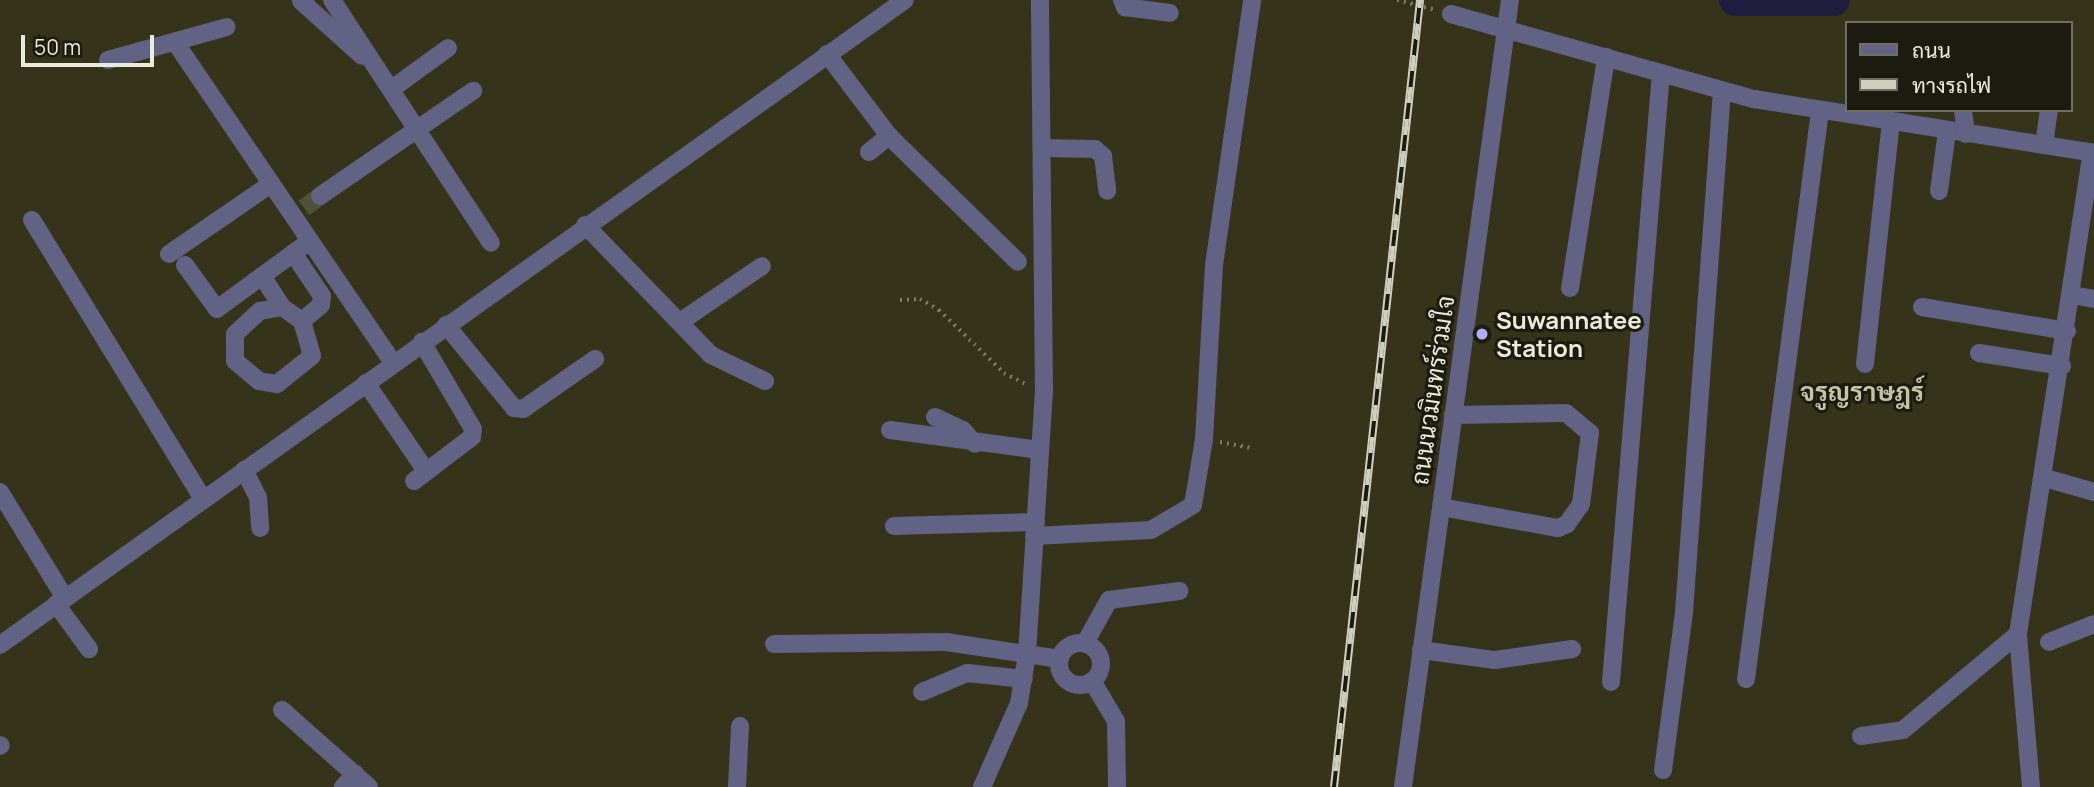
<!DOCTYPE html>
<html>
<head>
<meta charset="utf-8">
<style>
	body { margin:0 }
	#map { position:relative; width:2094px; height:787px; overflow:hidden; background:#35331a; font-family:Manrope,Sarabun,sans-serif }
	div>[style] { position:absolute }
	.river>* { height:32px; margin:-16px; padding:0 16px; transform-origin:16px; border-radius:16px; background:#1f1d3e }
	.minor-tunnel>* { height:18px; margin-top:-9px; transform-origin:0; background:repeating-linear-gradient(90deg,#504f37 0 18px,transparent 0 27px) }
	.path>* { height:3.5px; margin-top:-1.75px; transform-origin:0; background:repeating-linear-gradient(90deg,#7c7b65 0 2px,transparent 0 7px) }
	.minor>* { height:18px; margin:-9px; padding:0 9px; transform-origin:9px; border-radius:9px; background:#616284 }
	.minor>.ring { margin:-9px; padding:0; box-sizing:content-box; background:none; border:18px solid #616284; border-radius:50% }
	.rail>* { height:8px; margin-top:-4px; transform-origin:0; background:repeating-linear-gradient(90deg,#1b1b0f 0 16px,#cfcfbd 0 32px); box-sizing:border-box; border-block:2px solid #cfcfbd }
	.dots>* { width:19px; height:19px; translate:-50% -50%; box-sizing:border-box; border:4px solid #1b1b0f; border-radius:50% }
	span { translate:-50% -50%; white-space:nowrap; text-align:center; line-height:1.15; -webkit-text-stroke:6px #1b1b0f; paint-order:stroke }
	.poi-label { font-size:24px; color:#ebebdb; font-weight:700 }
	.left { translate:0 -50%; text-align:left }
	.street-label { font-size:24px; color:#ebebdb }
	.neighbourhood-label { font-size:26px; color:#c6c4a6; font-weight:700 }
	.legend { position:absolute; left:1845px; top:21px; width:228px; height:91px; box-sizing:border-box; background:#1b1b0f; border:2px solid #6e6e61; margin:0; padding:9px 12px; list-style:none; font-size:21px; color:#ebebdb }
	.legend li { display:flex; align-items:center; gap:14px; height:35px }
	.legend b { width:35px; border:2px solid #6e6e61 }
	.scale { position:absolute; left:21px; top:35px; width:133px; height:32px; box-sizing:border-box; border:4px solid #ebebdb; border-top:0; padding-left:9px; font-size:21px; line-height:24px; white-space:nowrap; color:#ebebdb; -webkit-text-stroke:5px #1b1b0f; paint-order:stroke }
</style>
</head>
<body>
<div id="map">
	<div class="river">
		<i style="left:1735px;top:0;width:99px"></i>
	</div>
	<div class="minor-tunnel">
		<i style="left:304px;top:208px;width:20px;rotate:-37deg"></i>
	</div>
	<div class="path">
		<i style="left:1397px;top:0;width:40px;rotate:14.4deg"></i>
		<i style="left:900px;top:300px;width:20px;rotate:-3deg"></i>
		<i style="left:920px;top:299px;width:22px;rotate:30deg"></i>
		<i style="left:939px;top:310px;width:91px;rotate:44.1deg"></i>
		<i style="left:1004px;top:373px;width:27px;rotate:27deg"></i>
		<i style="left:1220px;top:442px;width:33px;rotate:11deg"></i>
	</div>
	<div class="minor">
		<i style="left:332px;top:0;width:290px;rotate:56.8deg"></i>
		<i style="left:1122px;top:0;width:8px;rotate:67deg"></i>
		<i style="left:1125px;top:7px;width:45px;rotate:7.6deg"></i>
		<i style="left:301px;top:1px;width:82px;rotate:42deg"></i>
		<i style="left:1451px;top:14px;width:315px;rotate:15.7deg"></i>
		<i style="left:1754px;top:99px;width:344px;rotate:9deg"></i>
		<i style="left:175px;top:42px;width:388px;rotate:55.8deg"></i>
		<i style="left:827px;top:54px;width:103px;rotate:52.9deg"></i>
		<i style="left:889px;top:136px;width:180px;rotate:44.3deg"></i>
		<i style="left:108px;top:60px;width:123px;rotate:-15.5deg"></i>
		<i style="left:393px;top:88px;width:68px;rotate:-36deg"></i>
		<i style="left:1963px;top:110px;width:24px;rotate:83deg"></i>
		<i style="left:2044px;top:145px;width:35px;rotate:-82deg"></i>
		<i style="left:1042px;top:148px;width:53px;rotate:1.1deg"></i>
		<i style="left:1095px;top:149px;width:11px;rotate:41deg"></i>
		<i style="left:1103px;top:156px;width:35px;rotate:83deg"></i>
		<i style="left:869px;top:152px;width:26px;rotate:-39deg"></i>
		<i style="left:1939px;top:191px;width:61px;rotate:-82.4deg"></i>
		<i style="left:320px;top:196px;width:186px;rotate:-34.5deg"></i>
		<i style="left:32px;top:220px;width:327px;rotate:58.5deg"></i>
		<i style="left:585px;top:225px;width:181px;rotate:45.9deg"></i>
		<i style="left:711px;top:355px;width:60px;rotate:25.7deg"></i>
		<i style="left:293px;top:253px;width:52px;rotate:56deg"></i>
		<i style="left:322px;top:296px;width:9px;rotate:96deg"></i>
		<i style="left:321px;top:305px;width:25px;rotate:140deg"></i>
		<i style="left:169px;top:254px;width:124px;rotate:-34.5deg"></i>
		<i style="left:185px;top:265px;width:54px;rotate:54deg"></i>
		<i style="left:217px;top:309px;width:115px;rotate:-36.2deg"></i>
		<i style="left:262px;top:276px;width:37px;rotate:57deg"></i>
		<i style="left:282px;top:307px;width:24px;rotate:35deg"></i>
		<i style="left:302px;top:321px;width:36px;rotate:74deg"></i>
		<i style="left:312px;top:356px;width:45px;rotate:141.3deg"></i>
		<i style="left:277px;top:384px;width:18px;rotate:-171deg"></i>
		<i style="left:259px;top:381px;width:31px;rotate:-140deg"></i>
		<i style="left:235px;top:361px;width:27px;rotate:-90deg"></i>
		<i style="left:235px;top:334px;width:34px;rotate:-43deg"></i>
		<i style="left:260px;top:311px;width:22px;rotate:-10deg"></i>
		<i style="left:1570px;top:288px;width:234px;rotate:-81.1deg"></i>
		<i style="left:2072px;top:295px;width:22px;rotate:10deg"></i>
		<i style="left:1922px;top:307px;width:147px;rotate:9.4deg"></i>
		<i style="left:680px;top:322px;width:99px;rotate:-34.3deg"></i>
		<i style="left:446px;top:325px;width:107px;rotate:50.7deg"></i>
		<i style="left:514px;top:408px;width:9px;rotate:6deg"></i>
		<i style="left:523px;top:409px;width:88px;rotate:-34.8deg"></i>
		<i style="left:1979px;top:353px;width:84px;rotate:8.9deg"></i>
		<i style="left:1865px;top:364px;width:243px;rotate:-83.9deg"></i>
		<i style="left:366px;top:383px;width:107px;rotate:55.7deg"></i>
		<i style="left:935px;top:417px;width:31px;rotate:25deg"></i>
		<i style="left:963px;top:430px;width:18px;rotate:49deg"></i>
		<i style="left:890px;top:430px;width:151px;rotate:7.6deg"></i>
		<i style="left:244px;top:470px;width:30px;rotate:63deg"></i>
		<i style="left:258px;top:497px;width:31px;rotate:86deg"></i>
		<i style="left:2045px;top:478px;width:51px;rotate:15.9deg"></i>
		<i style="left:414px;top:481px;width:73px;rotate:-37.2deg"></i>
		<i style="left:472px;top:437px;width:8px;rotate:-83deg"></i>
		<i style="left:473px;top:429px;width:101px;rotate:-120.4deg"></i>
		<i style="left:0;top:492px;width:124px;rotate:58.5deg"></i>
		<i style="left:1441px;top:507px;width:119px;rotate:10.2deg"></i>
		<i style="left:1558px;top:528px;width:10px;rotate:-24deg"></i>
		<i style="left:1567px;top:524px;width:24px;rotate:-55deg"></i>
		<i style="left:1581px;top:504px;width:72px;rotate:-82.8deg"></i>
		<i style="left:1590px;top:433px;width:31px;rotate:-140deg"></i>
		<i style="left:1566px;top:413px;width:113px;rotate:179deg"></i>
		<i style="left:894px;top:526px;width:142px;rotate:-1.6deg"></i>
		<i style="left:1034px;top:536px;width:117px;rotate:-2.9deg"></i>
		<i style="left:1151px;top:530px;width:49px;rotate:-30.8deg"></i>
		<i style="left:1193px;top:505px;width:67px;rotate:-80.5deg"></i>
		<i style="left:1204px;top:439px;width:174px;rotate:-86.7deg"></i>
		<i style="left:1214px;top:265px;width:268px;rotate:-81.8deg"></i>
		<i style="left:56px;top:604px;width:56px;rotate:53.7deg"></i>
		<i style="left:2049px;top:642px;width:48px;rotate:-21.8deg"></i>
		<i style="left:1085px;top:643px;width:49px;rotate:-60.8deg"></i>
		<i style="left:1109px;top:600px;width:71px;rotate:-7.3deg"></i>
		<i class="ring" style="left:1059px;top:643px;width:24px;height:24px"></i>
		<i style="left:774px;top:644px;width:172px;rotate:-0.7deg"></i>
		<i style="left:946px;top:642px;width:115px;rotate:8.5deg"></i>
		<i style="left:0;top:645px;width:1111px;rotate:-35.48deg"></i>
		<i style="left:1421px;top:650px;width:75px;rotate:7.7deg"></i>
		<i style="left:1495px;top:660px;width:78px;rotate:-8.1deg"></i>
		<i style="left:1746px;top:679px;width:573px;rotate:-82.58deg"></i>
		<i style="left:1092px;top:681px;width:47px;rotate:59deg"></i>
		<i style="left:1116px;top:721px;width:66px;rotate:89.1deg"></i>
		<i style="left:1611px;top:682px;width:611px;rotate:-85.31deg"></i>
		<i style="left:922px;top:692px;width:49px;rotate:-22.9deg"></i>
		<i style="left:967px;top:673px;width:57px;rotate:6deg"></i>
		<i style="left:282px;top:710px;width:116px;rotate:41.5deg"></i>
		<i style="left:1861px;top:736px;width:42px;rotate:-8.1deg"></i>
		<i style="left:1903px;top:730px;width:150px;rotate:-39.9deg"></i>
		<i style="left:0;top:746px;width:1px;rotate:-45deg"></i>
		<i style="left:1663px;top:770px;width:159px;rotate:-82.4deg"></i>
		<i style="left:1684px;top:612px;width:522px;rotate:-85.83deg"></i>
		<i style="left:343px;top:787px;width:18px;rotate:-47deg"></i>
		<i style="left:737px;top:787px;width:61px;rotate:-87.2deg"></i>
		<i style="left:982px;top:787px;width:92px;rotate:-66.2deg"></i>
		<i style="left:1019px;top:703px;width:50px;rotate:-80.7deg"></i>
		<i style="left:1027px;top:654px;width:265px;rotate:-86.3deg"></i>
		<i style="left:1044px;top:390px;width:390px;rotate:-90.6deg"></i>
		<i style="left:1403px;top:787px;width:794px;rotate:-82.26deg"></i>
		<i style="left:2031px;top:787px;width:154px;rotate:-94.9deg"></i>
		<i style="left:2018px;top:634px;width:487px;rotate:-81.3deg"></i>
	</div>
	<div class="rail">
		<i style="left:1334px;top:787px;width:792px;rotate:-83.76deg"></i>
	</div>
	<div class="dots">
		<i style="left:1482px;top:334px;background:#afaefa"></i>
	</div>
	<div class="poi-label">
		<span class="left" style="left:1496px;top:334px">Suwannatee<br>Station</span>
	</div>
	<div class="street-label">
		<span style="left:1432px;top:390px;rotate:-82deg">ถนนนวมินทร์ร่วมใจ</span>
	</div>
	<div class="neighbourhood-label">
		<span style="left:1862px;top:392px">จรูญราษฎร์</span>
	</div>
	<ul class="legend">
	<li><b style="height:9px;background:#616284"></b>ถนน</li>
	<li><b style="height:9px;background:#cfcfbd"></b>ทางรถไฟ</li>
	</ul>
	<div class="scale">50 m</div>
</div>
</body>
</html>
